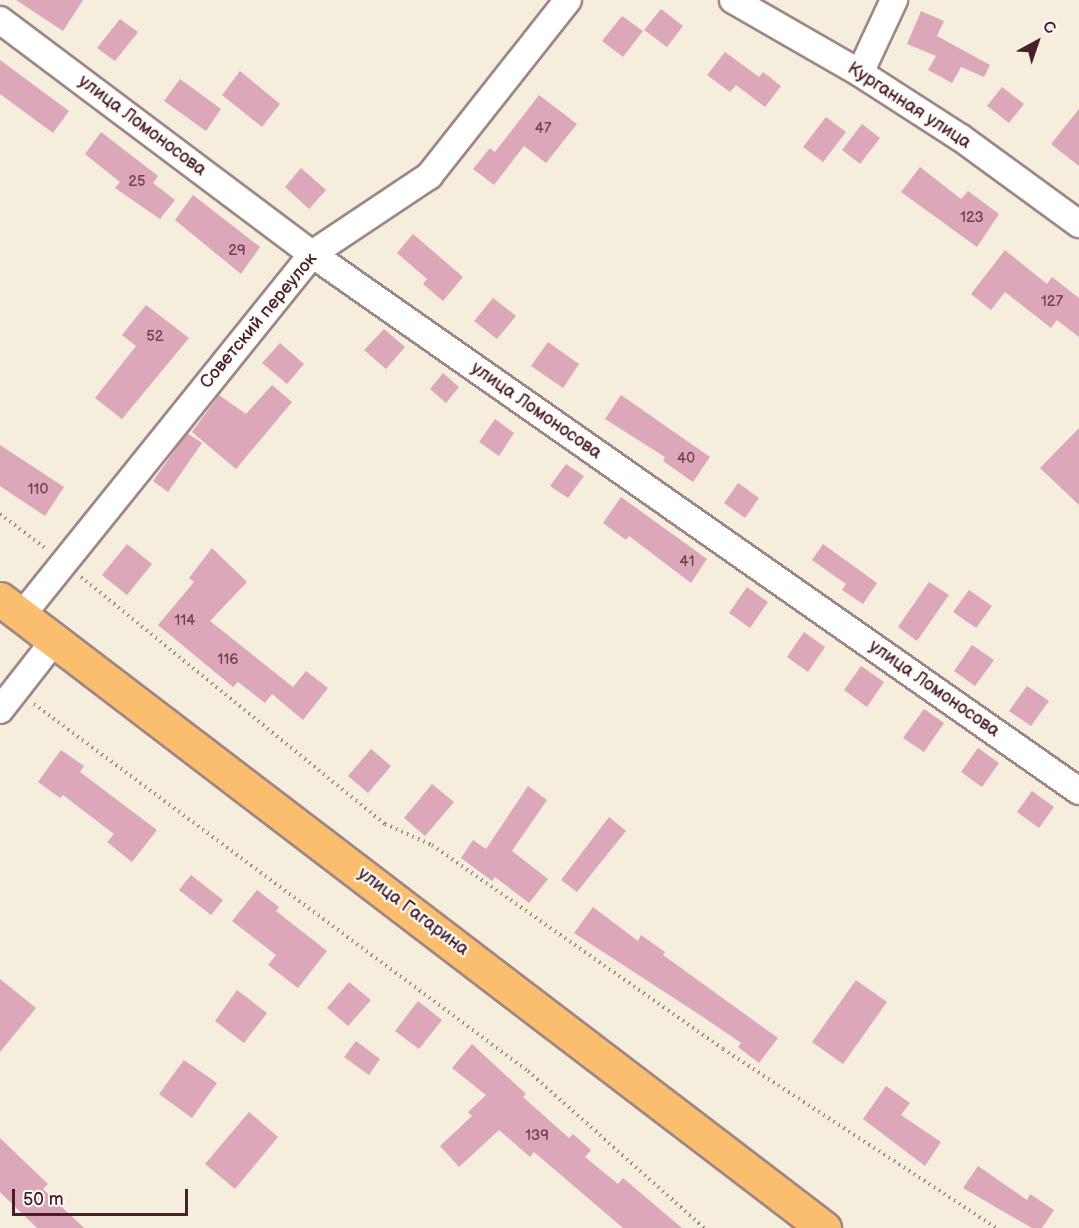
<!DOCTYPE html>
<html>
<head>
<meta charset="utf-8">
<style>
	body { margin:0 }
	#map { position:relative; width:1079px; height:1228px; overflow:hidden; background:#f5eedc; font-family:"Balsamiq Sans",sans-serif }
	div>[style] { position:absolute }
	.building>* { inset:0; background:#dda7ba }
	.path>* { height:4px; margin-top:-2px; transform-origin:0; background:repeating-linear-gradient(90deg,#a08684 0 1.5px,transparent 0 6px) }
	.roads { filter:drop-shadow(2px 0 #a08684) drop-shadow(-2px 0 #a08684) drop-shadow(0 2px #a08684) drop-shadow(0 -2px #a08684) }
	.minor>* { height:26px; margin:-13px; padding:0 13px; transform-origin:13px; border-radius:13px; background:#fff }
	.major>* { height:33px; margin:-16.5px; padding:0 16.5px; transform-origin:16.5px; border-radius:16.5px; background:#fabe6e }
	span { translate:-50% -50%; white-space:nowrap; text-align:center; line-height:1.15; -webkit-text-stroke:4.5px #fdfcf7; paint-order:stroke }
	.number-label { font-size:15px; color:#6f414f }
	.number-label span { -webkit-text-stroke-width:0 }
	.street-label { font-size:18px; color:#4a1f2b }
	.north { position:absolute; left:1007px; top:12px; width:60px; height:60px; -webkit-text-stroke:4px #fdfcf7; paint-order:stroke; rotate:40deg; font-size:16px; font-weight:700; line-height:24px; text-align:center; color:#4a1f2b }
	.north::after { content:''; display:block; margin:auto; width:21px; height:27px; background:#4a1f2b; clip-path:polygon(50% 0,100% 100%,50% 72%,0 100%) }
	.scale { position:absolute; left:12px; top:1189px; width:176px; height:27px; box-sizing:border-box; border:3px solid #4a1f2b; border-top:0; padding-left:8px; font-size:18px; line-height:21px; white-space:nowrap; color:#4a1f2b; -webkit-text-stroke:4px #fdfcf7; paint-order:stroke }
</style>
</head>
<body>
<div id="map">
	<div class="building">
		<i style="clip-path:polygon(16px 0,83px 0,63px 31px)"></i>
		<i style="clip-path:polygon(661px 9px,683px 26px,667px 47px,644px 30px)"></i>
		<i style="clip-path:polygon(921px 11px,944px 21px,937px 36px,990px 65px,984px 77px,961px 67px,952px 83px,928px 70px,936px 56px,907px 44px)"></i>
		<i style="clip-path:polygon(622px 16px,643px 31px,623px 57px,602px 41px)"></i>
		<i style="clip-path:polygon(120px 19px,138px 32px,115px 61px,97px 48px)"></i>
		<i style="clip-path:polygon(725px 52px,759px 77px,763px 72px,781px 86px,765px 107px,736px 85px,730px 92px,707px 75px)"></i>
		<i style="clip-path:polygon(0 60px,69px 111px,53px 133px,0 94px)"></i>
		<i style="clip-path:polygon(240px 71px,280px 104px,262px 127px,222px 95px)"></i>
		<i style="clip-path:polygon(180px 79px,221px 109px,206px 131px,164px 101px)"></i>
		<i style="clip-path:polygon(1002px 87px,1024px 104px,1009px 123px,987px 106px)"></i>
		<i style="clip-path:polygon(539px 95px,577px 124px,546px 163px,524px 146px,494px 185px,473px 169px,490px 148px,495px 152px)"></i>
		<i style="clip-path:polygon(1079px 109px,1079px 166px,1051px 144px)"></i>
		<i style="clip-path:polygon(826px 117px,846px 132px,823px 162px,803px 147px)"></i>
		<i style="clip-path:polygon(862px 124px,880px 138px,860px 164px,842px 150px)"></i>
		<i style="clip-path:polygon(101px 132px,158px 176px,153px 183px,175px 200px,160px 219px,115px 188px,120px 182px,85px 154px)"></i>
		<i style="clip-path:polygon(920px 167px,961px 199px,968px 191px,999px 214px,977px 247px,901px 192px)"></i>
		<i style="clip-path:polygon(301px 168px,326px 190px,309px 209px,285px 187px)"></i>
		<i style="clip-path:polygon(193px 195px,260px 247px,241px 274px,175px 220px)"></i>
		<i style="clip-path:polygon(413px 234px,463px 277px,443px 301px,423px 284px,427px 279px,397px 253px)"></i>
		<i style="clip-path:polygon(1005px 250px,1047px 284px,1052px 277px,1079px 298px,1079px 337px,1057px 320px,1051px 328px,1005px 292px,991px 310px,971px 294px)"></i>
		<i style="clip-path:polygon(493px 298px,516px 316px,497px 339px,474px 321px)"></i>
		<i style="clip-path:polygon(146px 305px,189px 338px,122px 419px,95px 398px,136px 346px,122px 335px)"></i>
		<i style="clip-path:polygon(384px 329px,405px 347px,386px 369px,364px 350px)"></i>
		<i style="clip-path:polygon(548px 342px,579px 364px,563px 388px,531px 366px)"></i>
		<i style="clip-path:polygon(280px 343px,304px 364px,287px 384px,262px 363px)"></i>
		<i style="clip-path:polygon(443px 373px,459px 387px,446px 403px,430px 389px)"></i>
		<i style="clip-path:polygon(272px 385px,292px 402px,236px 469px,192px 432px,219px 395px,246px 414px)"></i>
		<i style="clip-path:polygon(621px 395px,710px 457px,693px 482px,663px 461px,665px 457px,605px 419px)"></i>
		<i style="clip-path:polygon(495px 419px,514px 433px,499px 456px,479px 442px)"></i>
		<i style="clip-path:polygon(1079px 428px,1079px 505px,1040px 468px)"></i>
		<i style="clip-path:polygon(187px 433px,202px 443px,168px 492px,153px 481px)"></i>
		<i style="clip-path:polygon(0 445px,64px 487px,45px 516px,0 486px)"></i>
		<i style="clip-path:polygon(566px 464px,584px 476px,568px 498px,550px 486px)"></i>
		<i style="clip-path:polygon(738px 483px,759px 498px,745px 518px,724px 503px)"></i>
		<i style="clip-path:polygon(621px 497px,707px 559px,691px 583px,629px 536px,626px 540px,603px 523px)"></i>
		<i style="clip-path:polygon(127px 544px,152px 564px,127px 595px,102px 575px)"></i>
		<i style="clip-path:polygon(823px 544px,877px 583px,863px 604px,842px 590px,846px 584px,812px 560px)"></i>
		<i style="clip-path:polygon(212px 548px,247px 582px,210px 621px,293px 687px,306px 671px,328px 688px,303px 720px,272px 694px,265px 703px,238px 682px,233px 687px,158px 625px,194px 582px,189px 578px)"></i>
		<i style="clip-path:polygon(929px 582px,949px 595px,917px 641px,898px 627px)"></i>
		<i style="clip-path:polygon(747px 587px,768px 602px,750px 628px,729px 613px)"></i>
		<i style="clip-path:polygon(969px 590px,992px 606px,976px 628px,953px 612px)"></i>
		<i style="clip-path:polygon(804px 632px,825px 647px,808px 672px,787px 657px)"></i>
		<i style="clip-path:polygon(972px 645px,994px 660px,975px 686px,954px 671px)"></i>
		<i style="clip-path:polygon(861px 666px,884px 682px,867px 707px,844px 690px)"></i>
		<i style="clip-path:polygon(1027px 686px,1049px 701px,1031px 726px,1009px 711px)"></i>
		<i style="clip-path:polygon(924px 709px,944px 723px,924px 752px,903px 738px)"></i>
		<i style="clip-path:polygon(978px 748px,999px 763px,982px 787px,961px 772px)"></i>
		<i style="clip-path:polygon(371px 749px,391px 766px,368px 793px,348px 776px)"></i>
		<i style="clip-path:polygon(61px 750px,84px 766px,80px 772px,157px 830px,132px 862px,107px 842px,114px 834px,63px 795px,60px 798px,38px 782px)"></i>
		<i style="clip-path:polygon(432px 784px,454px 802px,425px 836px,404px 818px)"></i>
		<i style="clip-path:polygon(528px 786px,547px 800px,512px 851px,548px 879px,529px 903px,495px 877px,492px 881px,461px 858px,473px 840px,486px 849px)"></i>
		<i style="clip-path:polygon(1032px 791px,1054px 807px,1039px 828px,1017px 812px)"></i>
		<i style="clip-path:polygon(609px 817px,626px 831px,577px 892px,561px 880px)"></i>
		<i style="clip-path:polygon(191px 875px,223px 900px,211px 915px,179px 890px)"></i>
		<i style="clip-path:polygon(257px 890px,279px 907px,276px 911px,327px 951px,298px 988px,268px 965px,276px 955px,232px 921px)"></i>
		<i style="clip-path:polygon(593px 907px,638px 941px,641px 935px,665px 952px,663px 955px,778px 1038px,759px 1063px,738px 1047px,741px 1043px,703px 1017px,574px 933px)"></i>
		<i style="clip-path:polygon(0 979px,36px 1008px,0 1052px)"></i>
		<i style="clip-path:polygon(856px 980px,887px 1002px,843px 1064px,812px 1042px)"></i>
		<i style="clip-path:polygon(349px 982px,371px 1000px,348px 1026px,327px 1008px)"></i>
		<i style="clip-path:polygon(237px 990px,267px 1013px,244px 1043px,215px 1021px)"></i>
		<i style="clip-path:polygon(418px 1001px,442px 1020px,419px 1049px,395px 1031px)"></i>
		<i style="clip-path:polygon(356px 1041px,380px 1059px,369px 1075px,344px 1057px)"></i>
		<i style="clip-path:polygon(472px 1044px,526px 1094px,523px 1097px,569px 1138px,573px 1134px,591px 1150px,585px 1157px,618px 1184px,623px 1178px,682px 1228px,623px 1228px,534px 1152px,530px 1157px,499px 1130px,459px 1167px,440px 1146px,472px 1116px,468px 1112px,486px 1095px,452px 1068px)"></i>
		<i style="clip-path:polygon(184px 1060px,217px 1083px,192px 1118px,159px 1094px)"></i>
		<i style="clip-path:polygon(886px 1086px,910px 1103px,901px 1115px,941px 1142px,925px 1166px,863px 1119px)"></i>
		<i style="clip-path:polygon(249px 1112px,278px 1137px,235px 1189px,205px 1164px)"></i>
		<i style="clip-path:polygon(0 1138px,48px 1184px,43px 1189px,84px 1228px,37px 1228px,0 1192px)"></i>
		<i style="clip-path:polygon(978px 1166px,1027px 1200px,1030px 1194px,1054px 1210px,1042px 1228px,1032px 1228px,963px 1188px)"></i>
	</div>
	<div class="path">
		<i style="left:0;top:514px;width:56px;rotate:37.1deg"></i>
		<i style="left:81px;top:577px;width:392px;rotate:39.1deg"></i>
		<i style="left:385px;top:824px;width:51px;rotate:24.1deg"></i>
		<i style="left:432px;top:845px;width:355px;rotate:35deg"></i>
		<i style="left:723px;top:1049px;width:327px;rotate:33.2deg"></i>
		<i style="left:34px;top:704px;width:615px;rotate:36.61deg"></i>
		<i style="left:528px;top:1071px;width:236px;rotate:41.7deg"></i>
	</div>
	<div class="roads">
		<div class="minor">
			<i style="left:733px;top:0;width:146px;rotate:29.9deg"></i>
			<i style="left:860px;top:73px;width:120px;rotate:32.8deg"></i>
			<i style="left:961px;top:138px;width:146px;rotate:36.1deg"></i>
			<i style="left:0;top:20px;width:390px;rotate:36.9deg"></i>
			<i style="left:312px;top:254px;width:936px;rotate:35deg"></i>
			<i style="left:860px;top:73px;width:81px;rotate:-65deg"></i>
			<i style="left:22px;top:615px;width:463px;rotate:-51.2deg"></i>
			<i style="left:312px;top:254px;width:141px;rotate:-33.7deg"></i>
			<i style="left:429px;top:176px;width:224px;rotate:-51.7deg"></i>
			<i style="left:0;top:710px;width:88px;rotate:-52deg"></i>
		</div>
		<div class="major">
			<i style="left:0;top:599px;width:1037px;rotate:37.36deg"></i>
		</div>
	</div>
	<div class="number-label">
		<span style="left:543px;top:129px">47</span>
		<span style="left:137px;top:182px">25</span>
		<span style="left:972px;top:218px">123</span>
		<span style="left:237px;top:251px">29</span>
		<span style="left:1052px;top:302px">127</span>
		<span style="left:155px;top:337px">52</span>
		<span style="left:686px;top:459px">40</span>
		<span style="left:38px;top:490px">110</span>
		<span style="left:687px;top:562px">41</span>
		<span style="left:185px;top:621px">114</span>
		<span style="left:228px;top:660px">116</span>
		<span style="left:537px;top:1136px">139</span>
	</div>
	<div class="street-label">
		<span style="left:909px;top:106px;rotate:33deg">Курганная улица</span>
		<span style="left:142px;top:126px;rotate:37deg">улица Ломоносова</span>
		<span style="left:259px;top:321px;rotate:-50deg">Советский переулок</span>
		<span style="left:536px;top:411px;rotate:35deg">улица Ломоносова</span>
		<span style="left:934px;top:689px;rotate:35deg">улица Ломоносова</span>
		<span style="left:413px;top:912px;rotate:37deg">улица Гагарина</span>
	</div>
	<div class="north">С</div>
	<div class="scale">50 m</div>
</div>
</body>
</html>
